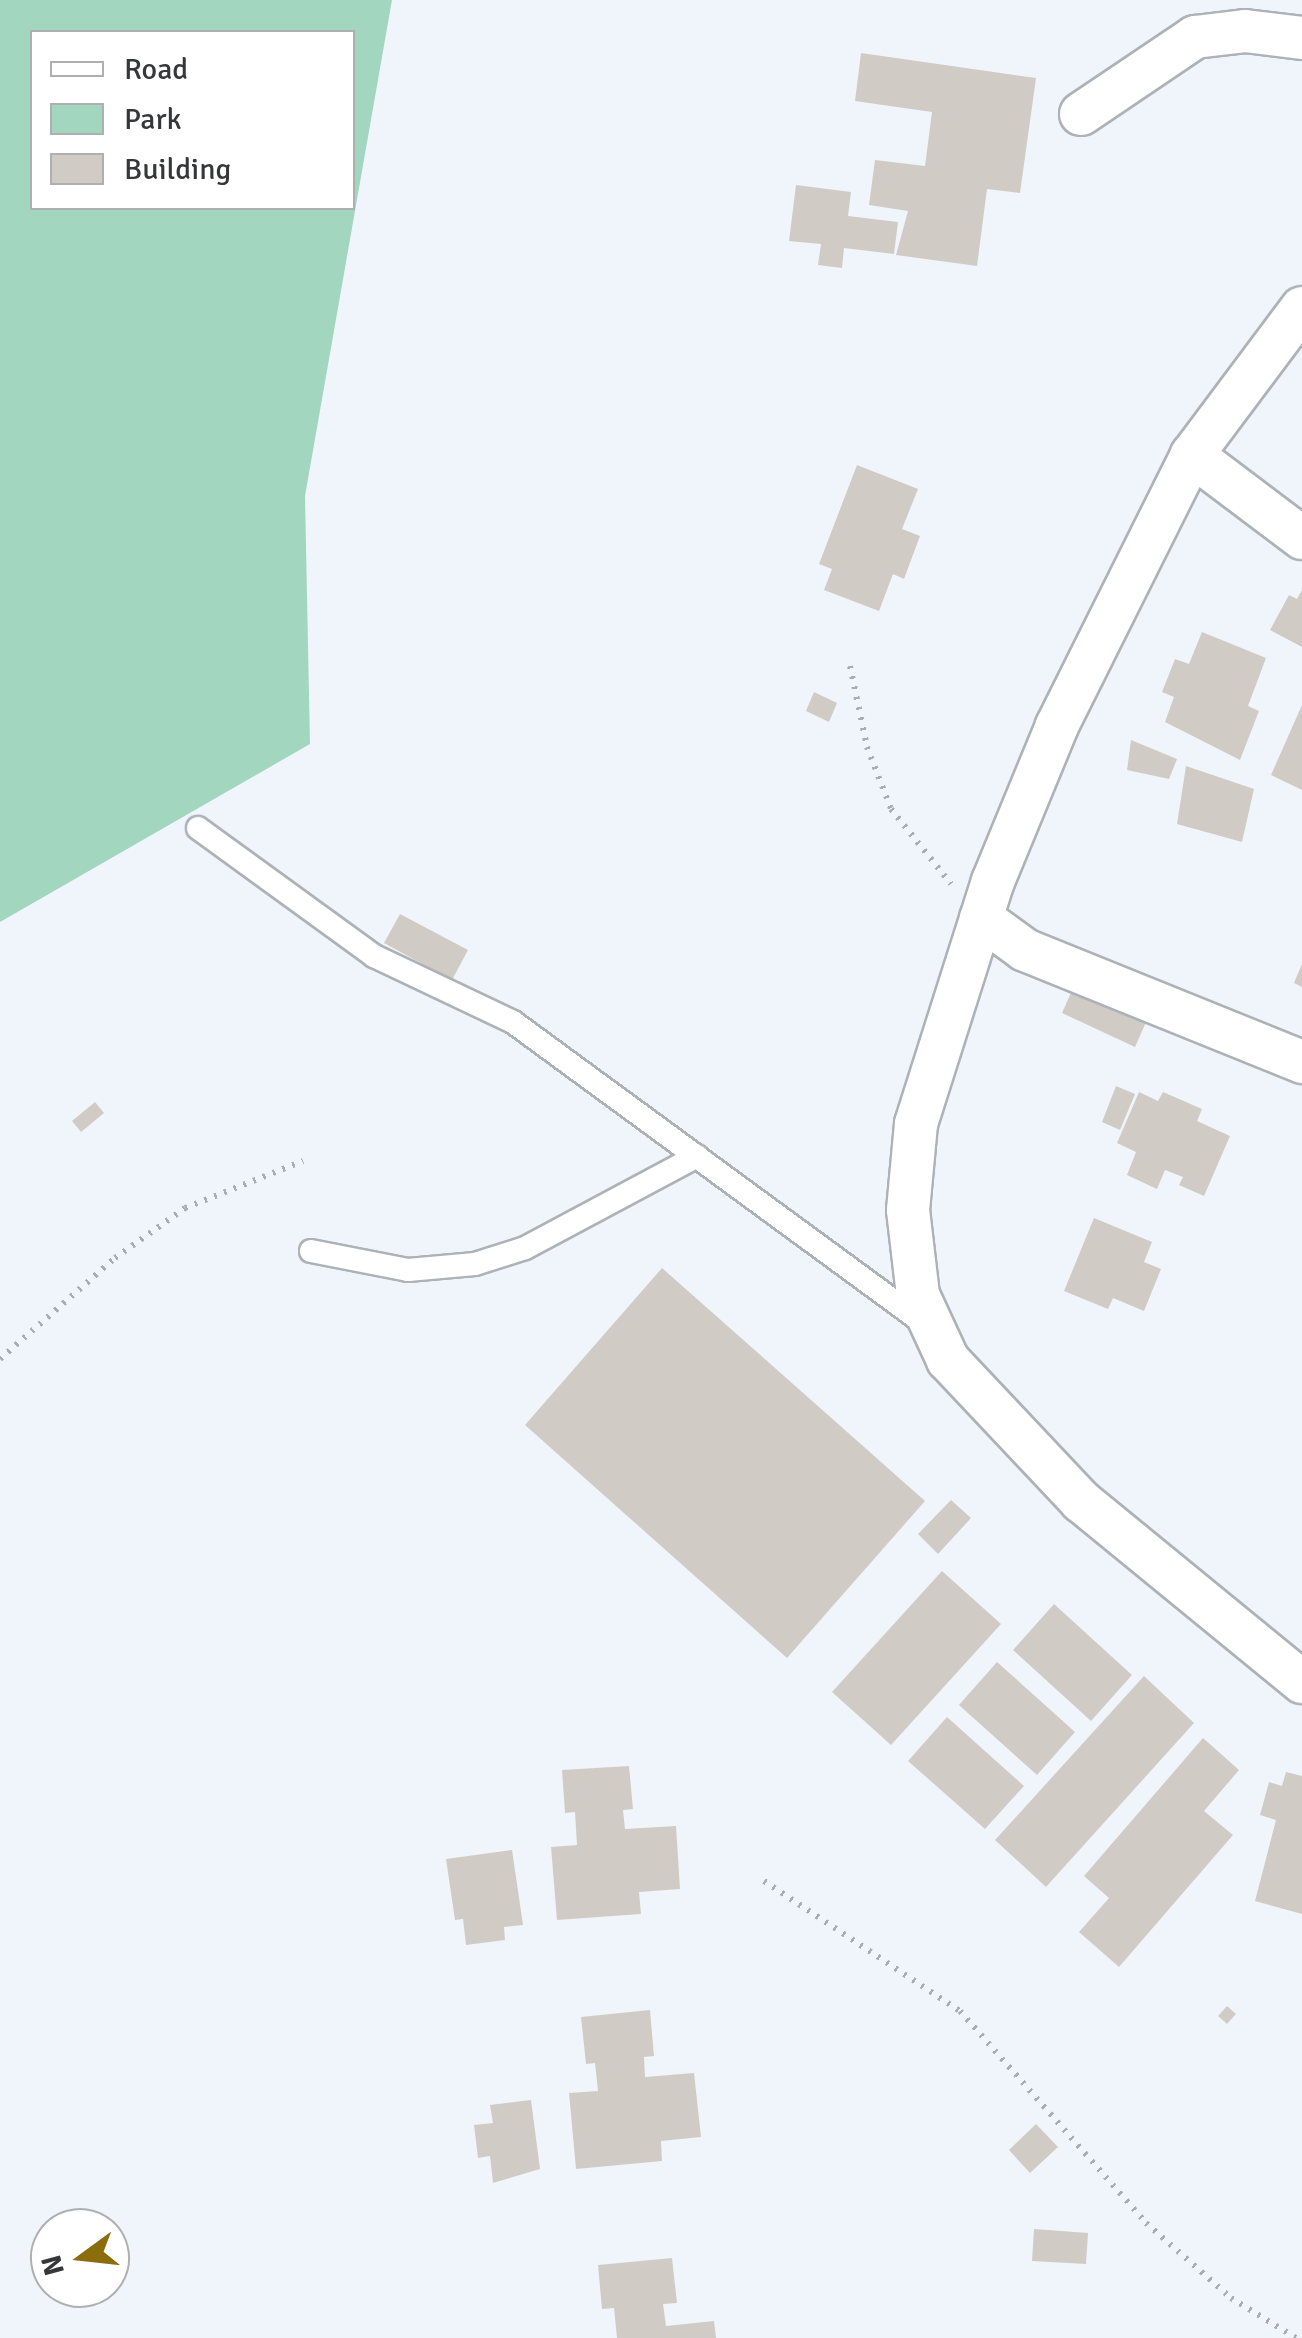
<!DOCTYPE html>
<html>
<head>
<meta charset="utf-8">
<style>
	body { margin:0 }
	#map { position:relative; width:1302px; height:2338px; overflow:hidden; background:#f0f5fb; font-family:Signika,sans-serif }
	div>[style] { position:absolute }
	.green>* { inset:0; background:#a2d6be }
	.building>* { inset:0; background:#d1cbc6 }
	.path>* { height:6px; margin-top:-3px; transform-origin:0; background:repeating-linear-gradient(90deg,#a9adb1 0 2.5px,transparent 0 10.5px) }
	.roads { filter:drop-shadow(2px 0 #adb2b7) drop-shadow(-2px 0 #adb2b7) drop-shadow(0 2px #adb2b7) drop-shadow(0 -2px #adb2b7) }
	.service>* { height:22px; margin:-11px; padding:0 11px; transform-origin:11px; border-radius:11px; background:#fff }
	.minor>* { height:42px; margin:-21px; padding:0 21px; transform-origin:21px; border-radius:21px; background:#fff }
	span { translate:-50% -50%; white-space:nowrap; text-align:center; line-height:1.15; -webkit-text-stroke:8px #fff; paint-order:stroke }
	.legend { position:absolute; left:30px; top:30px; width:325px; height:180px; box-sizing:border-box; background:#fff; border:2px solid #aeafb0; margin:0; padding:12px 18px; list-style:none; font-size:30px; color:#353739 }
	.legend li { display:flex; align-items:center; gap:20px; height:50px }
	.legend b { width:50px; border:2px solid #aeafb0 }
	.north { position:absolute; left:30px; top:2208px; width:100px; height:100px; box-sizing:border-box; background:#fff; border:2px solid #aeafb0; border-radius:50%; rotate:255deg; font-size:28px; font-weight:700; line-height:40px; text-align:center; color:#353739 }
	.north::after { content:''; display:block; margin:auto; width:35px; height:45px; background:#8b6d0e; clip-path:polygon(50% 0,100% 100%,50% 72%,0 100%) }
</style>
</head>
<body>
<div id="map">
	<div class="green">
		<i style="clip-path:polygon(evenodd,0 0,392px 0,305px 496px,310px 744px,0 922px,0 0,32px 32px,352px 32px,352px 208px,32px 208px,32px 32px)"></i>
	</div>
	<div class="building">
		<i style="clip-path:polygon(861px 53px,1036px 78px,1020px 193px,987px 189px,977px 266px,896px 255px,908px 211px,869px 205px,875px 160px,925px 166px,932px 112px,855px 101px)"></i>
		<i style="clip-path:polygon(796px 185px,851px 192px,848px 216px,898px 222px,894px 254px,844px 248px,842px 268px,818px 265px,821px 244px,789px 241px)"></i>
		<i style="clip-path:polygon(857px 465px,918px 489px,902px 529px,920px 536px,904px 579px,893px 574px,879px 611px,824px 590px,832px 569px,819px 564px)"></i>
		<i style="clip-path:polygon(1302px 590px,1302px 647px,1270px 630px,1289px 595px,1297px 599px)"></i>
		<i style="clip-path:polygon(1202px 632px,1266px 658px,1248px 706px,1259px 711px,1240px 760px,1165px 722px,1174px 697px,1162px 692px,1175px 659px,1189px 664px)"></i>
		<i style="clip-path:polygon(814px 692px,837px 703px,829px 722px,806px 711px)"></i>
		<i style="clip-path:polygon(1302px 705px,1302px 790px,1271px 775px)"></i>
		<i style="clip-path:polygon(1131px 740px,1177px 759px,1169px 779px,1127px 770px)"></i>
		<i style="clip-path:polygon(1186px 766px,1254px 789px,1242px 842px,1177px 824px)"></i>
		<i style="clip-path:polygon(400px 914px,468px 950px,452px 980px,384px 943px)"></i>
		<i style="clip-path:polygon(1302px 964px,1302px 987px,1294px 983px)"></i>
		<i style="clip-path:polygon(1074px 986px,1147px 1020px,1135px 1047px,1062px 1013px)"></i>
		<i style="clip-path:polygon(1116px 1086px,1135px 1094px,1120px 1130px,1102px 1122px)"></i>
		<i style="clip-path:polygon(1139px 1092px,1158px 1101px,1163px 1092px,1202px 1109px,1197px 1121px,1230px 1136px,1204px 1196px,1179px 1185px,1183px 1177px,1165px 1170px,1157px 1189px,1127px 1175px,1136px 1152px,1117px 1143px)"></i>
		<i style="clip-path:polygon(95px 1102px,104px 1113px,81px 1132px,72px 1121px)"></i>
		<i style="clip-path:polygon(1094px 1218px,1152px 1242px,1144px 1262px,1161px 1269px,1144px 1311px,1113px 1298px,1108px 1309px,1064px 1291px)"></i>
		<i style="clip-path:polygon(662px 1268px,925px 1501px,787px 1658px,525px 1425px)"></i>
		<i style="clip-path:polygon(951px 1500px,971px 1518px,938px 1554px,918px 1534px)"></i>
		<i style="clip-path:polygon(942px 1571px,1001px 1624px,891px 1745px,832px 1692px)"></i>
		<i style="clip-path:polygon(1054px 1604px,1132px 1675px,1091px 1721px,1013px 1650px)"></i>
		<i style="clip-path:polygon(997px 1662px,1075px 1732px,1037px 1775px,959px 1705px)"></i>
		<i style="clip-path:polygon(1144px 1676px,1194px 1723px,1046px 1887px,995px 1840px)"></i>
		<i style="clip-path:polygon(947px 1717px,1024px 1786px,985px 1829px,908px 1761px)"></i>
		<i style="clip-path:polygon(1203px 1738px,1239px 1770px,1204px 1811px,1233px 1835px,1119px 1967px,1079px 1932px,1109px 1898px,1084px 1876px)"></i>
		<i style="clip-path:polygon(629px 1766px,633px 1809px,623px 1810px,625px 1829px,676px 1826px,680px 1889px,639px 1892px,641px 1914px,557px 1920px,551px 1847px,577px 1845px,575px 1812px,565px 1813px,562px 1770px)"></i>
		<i style="clip-path:polygon(1286px 1772px,1302px 1776px,1302px 1914px,1255px 1901px,1276px 1820px,1260px 1815px,1269px 1782px,1282px 1786px)"></i>
		<i style="clip-path:polygon(512px 1850px,523px 1925px,504px 1927px,505px 1940px,466px 1945px,463px 1919px,455px 1920px,446px 1859px)"></i>
		<i style="clip-path:polygon(1227px 2006px,1236px 2014px,1227px 2024px,1218px 2016px)"></i>
		<i style="clip-path:polygon(650px 2010px,654px 2056px,644px 2057px,645px 2077px,694px 2073px,701px 2137px,661px 2141px,662px 2161px,576px 2169px,569px 2093px,598px 2091px,595px 2063px,586px 2064px,581px 2017px)"></i>
		<i style="clip-path:polygon(531px 2100px,540px 2169px,493px 2183px,490px 2156px,478px 2158px,474px 2125px,493px 2123px,490px 2105px)"></i>
		<i style="clip-path:polygon(1036px 2124px,1058px 2147px,1030px 2173px,1009px 2150px)"></i>
		<i style="clip-path:polygon(1034px 2229px,1088px 2233px,1086px 2264px,1032px 2261px)"></i>
		<i style="clip-path:polygon(672px 2258px,677px 2303px,663px 2304px,666px 2326px,714px 2321px,716px 2338px,617px 2338px,614px 2308px,602px 2309px,598px 2265px)"></i>
	</div>
	<div class="path">
		<i style="left:850px;top:666px;width:83px;rotate:78.1deg"></i>
		<i style="left:867px;top:747px;width:66px;rotate:68.8deg"></i>
		<i style="left:891px;top:809px;width:96px;rotate:51.3deg"></i>
		<i style="left:0;top:1359px;width:153px;rotate:-41.3deg"></i>
		<i style="left:115px;top:1258px;width:86px;rotate:-35.5deg"></i>
		<i style="left:185px;top:1208px;width:127px;rotate:-21.7deg"></i>
		<i style="left:764px;top:1881px;width:235px;rotate:33.6deg"></i>
		<i style="left:960px;top:2011px;width:282px;rotate:48.7deg"></i>
		<i style="left:1146px;top:2223px;width:113px;rotate:41.4deg"></i>
		<i style="left:1231px;top:2298px;width:76px;rotate:31.6deg"></i>
	</div>
	<div class="roads">
		<div class="service">
			<i style="left:198px;top:828px;width:218px;rotate:36deg"></i>
			<i style="left:374px;top:956px;width:154px;rotate:25.4deg"></i>
			<i style="left:513px;top:1022px;width:511px;rotate:36.24deg"></i>
			<i style="left:311px;top:1251px;width:99px;rotate:11.1deg"></i>
			<i style="left:408px;top:1270px;width:67px;rotate:-5.1deg"></i>
			<i style="left:475px;top:1264px;width:52px;rotate:-17.7deg"></i>
			<i style="left:525px;top:1248px;width:195px;rotate:-28.1deg"></i>
		</div>
		<div class="minor">
			<i style="left:1081px;top:114px;width:138px;rotate:-34deg"></i>
			<i style="left:1195px;top:37px;width:50px;rotate:-6.8deg"></i>
			<i style="left:1245px;top:31px;width:57px;rotate:7deg"></i>
			<i style="left:1302px;top:308px;width:184px;rotate:126.8deg"></i>
			<i style="left:1192px;top:455px;width:303px;rotate:116.5deg"></i>
			<i style="left:1057px;top:726px;width:168px;rotate:112.4deg"></i>
			<i style="left:993px;top:881px;width:255px;rotate:107.6deg"></i>
			<i style="left:916px;top:1124px;width:86px;rotate:95.3deg"></i>
			<i style="left:908px;top:1210px;width:86px;rotate:83.3deg"></i>
			<i style="left:918px;top:1295px;width:72px;rotate:65.2deg"></i>
			<i style="left:948px;top:1360px;width:194px;rotate:46.7deg"></i>
			<i style="left:1081px;top:1501px;width:286px;rotate:39.3deg"></i>
			<i style="left:1192px;top:455px;width:138px;rotate:37deg"></i>
			<i style="left:981px;top:918px;width:54px;rotate:36deg"></i>
			<i style="left:1025px;top:950px;width:299px;rotate:22deg"></i>
		</div>
	</div>
	<ul class="legend">
	<li><b style="height:12px;background:#fff"></b>Road</li>
	<li><b style="height:28px;background:#a2d6be"></b>Park</li>
	<li><b style="height:28px;background:#d1cbc6"></b>Building</li>
	</ul>
	<div class="north">N</div>
</div>
</body>
</html>
